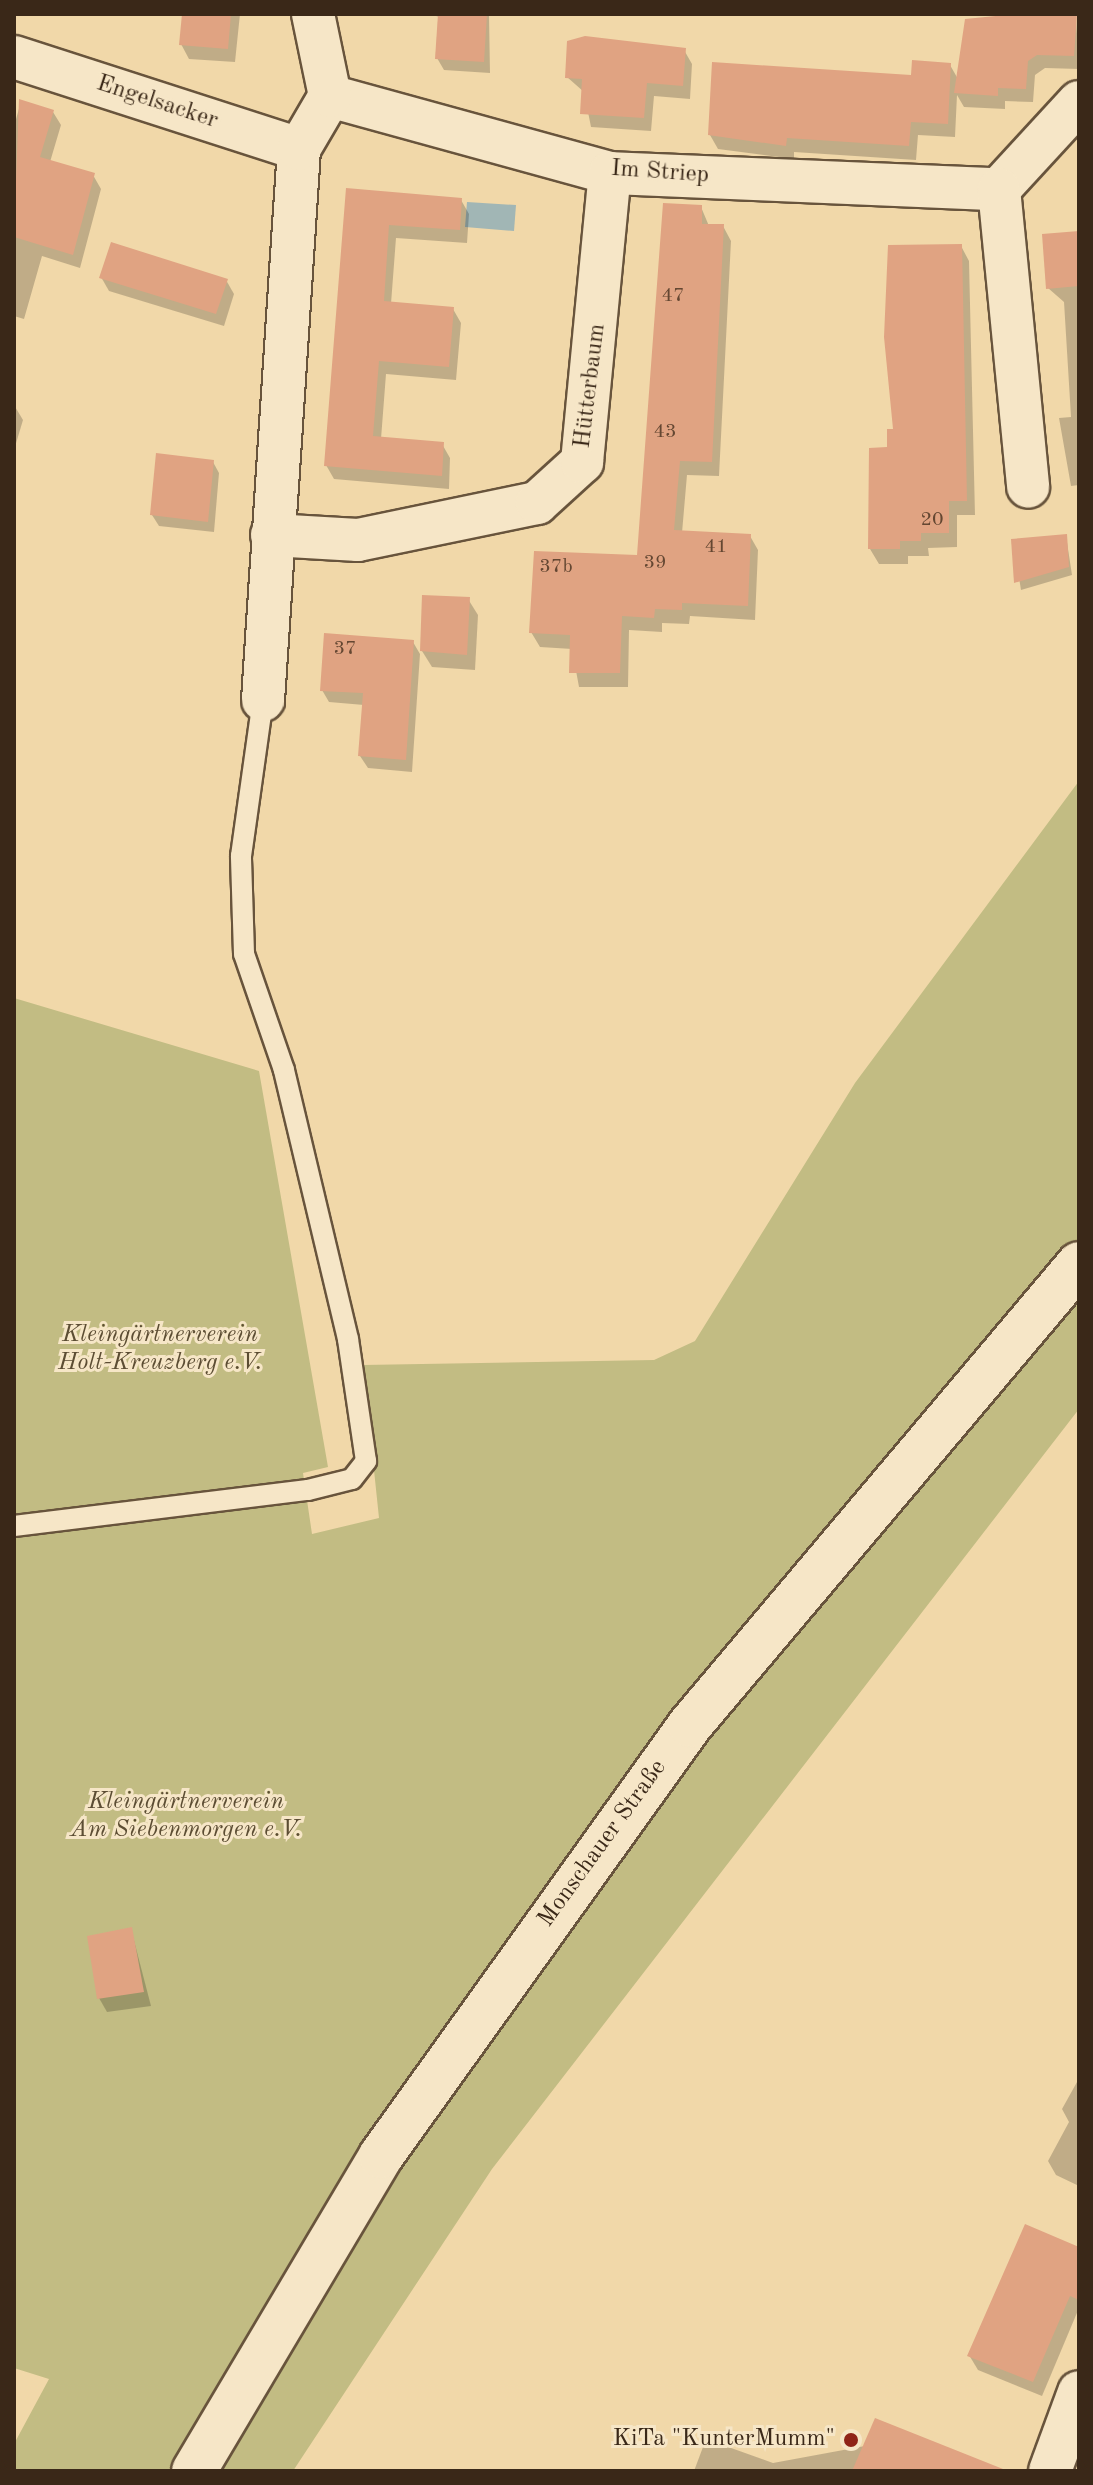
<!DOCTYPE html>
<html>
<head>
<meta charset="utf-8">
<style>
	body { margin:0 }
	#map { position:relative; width:1093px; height:2485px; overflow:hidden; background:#f1d8a9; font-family:"Old Standard TT",serif }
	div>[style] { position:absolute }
	.green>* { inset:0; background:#c2bc83 }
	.water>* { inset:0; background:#a1b6b5 }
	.shadow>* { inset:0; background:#0003 }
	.building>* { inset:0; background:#e0a382 }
	.roads { filter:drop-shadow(2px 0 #68543c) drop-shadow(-2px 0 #68543c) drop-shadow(0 2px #68543c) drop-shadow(0 -2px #68543c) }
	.lane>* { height:20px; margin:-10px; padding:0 10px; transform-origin:10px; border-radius:10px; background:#f6e6c7 }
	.street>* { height:42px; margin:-21px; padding:0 21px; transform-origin:21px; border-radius:21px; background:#f6e6c7 }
	.secondary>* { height:44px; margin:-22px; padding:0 22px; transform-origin:22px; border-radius:22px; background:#f6e6c7 }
	.dots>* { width:22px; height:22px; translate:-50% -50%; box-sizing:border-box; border:4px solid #f6e6c7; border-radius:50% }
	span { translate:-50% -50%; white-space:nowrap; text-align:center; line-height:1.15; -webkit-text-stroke:6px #f6e6c7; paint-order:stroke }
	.number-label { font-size:20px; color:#644732 }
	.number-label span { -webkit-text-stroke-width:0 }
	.street-label { font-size:24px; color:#3a2818 }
	.park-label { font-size:24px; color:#5c4d33; font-style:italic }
	.poi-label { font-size:24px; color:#3a2818 }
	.right { translate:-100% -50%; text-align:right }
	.frame { position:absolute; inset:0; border:16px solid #3a2818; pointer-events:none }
</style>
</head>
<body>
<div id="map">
	<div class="green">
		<i style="clip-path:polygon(1079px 781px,1079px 1409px,492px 2169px,293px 2471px,14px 2471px,14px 2444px,49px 2379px,14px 2368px,14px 998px,259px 1071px,328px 1467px,303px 1473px,312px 1534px,379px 1518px,363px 1365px,654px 1360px,695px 1341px,855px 1083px)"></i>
	</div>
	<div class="water">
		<i style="clip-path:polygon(467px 202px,516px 205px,514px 231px,465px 227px)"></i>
	</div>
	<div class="shadow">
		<i style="clip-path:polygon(184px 14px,240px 14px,235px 62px,189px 59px,181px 44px)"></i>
		<i style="clip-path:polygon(489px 14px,490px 73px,444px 70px,437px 58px,440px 17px,428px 14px)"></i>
		<i style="clip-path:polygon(1016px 14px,1076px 16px,1079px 69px,1045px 68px,1035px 75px,1033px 102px,1005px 101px,1005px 109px,964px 107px,957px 95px,955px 137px,918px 135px,916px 160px,794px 152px,794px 159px,718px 149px,710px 135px,950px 65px,958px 79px,997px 23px)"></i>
		<i style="clip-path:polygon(684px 50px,692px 64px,690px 99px,654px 96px,651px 131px,591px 127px,584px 92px,567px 77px)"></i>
		<i style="clip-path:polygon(21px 102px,53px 112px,61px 125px,50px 162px,93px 175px,101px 189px,80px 268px,42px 256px,24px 319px,14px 316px,14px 126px)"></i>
		<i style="clip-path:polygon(347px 190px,461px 200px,469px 214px,467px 243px,396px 238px,391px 304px,453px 309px,461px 323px,456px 380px,386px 374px,381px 439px,442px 444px,450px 458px,449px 489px,334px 479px,326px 465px)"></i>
		<i style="clip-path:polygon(701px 207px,709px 226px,723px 226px,731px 241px,719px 476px,687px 475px,682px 533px,750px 536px,758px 550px,755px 620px,690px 616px,689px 624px,662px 623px,662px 632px,629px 630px,628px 687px,579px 687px,572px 649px,540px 647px,531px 632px,638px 557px)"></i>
		<i style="clip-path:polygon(1079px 233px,1079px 485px,1071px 486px,1059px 418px,1071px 417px,1064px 302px,1048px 288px)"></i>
		<i style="clip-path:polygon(961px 246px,969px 261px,975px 515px,957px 515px,957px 547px,928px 548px,929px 556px,908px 556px,908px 564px,879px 564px,870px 549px,889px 449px)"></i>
		<i style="clip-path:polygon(101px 277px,226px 280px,234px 294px,224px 326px,109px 291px)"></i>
		<i style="clip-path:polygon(14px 405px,23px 420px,14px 450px)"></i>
		<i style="clip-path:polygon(213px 462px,219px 473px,214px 532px,159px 526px,152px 515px)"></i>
		<i style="clip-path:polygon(1066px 536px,1072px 575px,1021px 590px,1013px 541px)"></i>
		<i style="clip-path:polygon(468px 599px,478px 615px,475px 670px,432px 667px,422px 651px)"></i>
		<i style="clip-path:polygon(413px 642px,420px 654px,412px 772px,368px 768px,360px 756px,364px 705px,329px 702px,322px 690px)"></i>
		<i style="clip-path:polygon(131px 1929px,151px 2006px,107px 2012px,99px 1998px)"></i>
		<i style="clip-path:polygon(1077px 2082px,1079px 2083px,1079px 2186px,1056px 2175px,1048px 2161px,1069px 2122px,1062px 2109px)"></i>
		<i style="clip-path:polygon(1079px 2282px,1079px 2308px,1042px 2396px,978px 2370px,969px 2355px)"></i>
		<i style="clip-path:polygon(706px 2439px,773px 2463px,865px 2446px,977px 2471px,694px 2471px)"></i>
	</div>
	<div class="building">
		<i style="clip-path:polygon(182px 14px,231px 14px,228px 49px,179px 45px)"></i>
		<i style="clip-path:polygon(438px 14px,487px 14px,484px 62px,435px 59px)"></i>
		<i style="clip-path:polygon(1016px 14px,1077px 14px,1074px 56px,1037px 55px,1028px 61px,1026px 89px,998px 88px,998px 96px,954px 93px,965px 19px)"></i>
		<i style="clip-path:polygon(585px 36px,686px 48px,683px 86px,647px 83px,644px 118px,580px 114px,582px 79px,565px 78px,567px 41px)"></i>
		<i style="clip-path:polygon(912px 60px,951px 63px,948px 124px,911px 122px,909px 146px,787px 138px,786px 146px,708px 135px,712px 62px,911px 75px)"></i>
		<i style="clip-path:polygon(19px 99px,54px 110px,40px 157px,95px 173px,73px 255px,14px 237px)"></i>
		<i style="clip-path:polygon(346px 188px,462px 198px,460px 230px,389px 225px,384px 301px,454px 307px,449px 367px,379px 361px,373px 436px,444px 442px,442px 476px,324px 466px)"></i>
		<i style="clip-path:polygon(663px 203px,702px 205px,702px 224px,724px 224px,712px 462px,680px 461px,674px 530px,751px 534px,748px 606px,682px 603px,682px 610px,655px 609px,654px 618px,622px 616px,620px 673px,569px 673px,570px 635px,529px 633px,534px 551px,637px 555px)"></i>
		<i style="clip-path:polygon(1079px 231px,1079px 286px,1046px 289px,1042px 234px)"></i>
		<i style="clip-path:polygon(111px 242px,228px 279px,216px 314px,99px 278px)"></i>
		<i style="clip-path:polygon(962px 244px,967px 501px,949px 501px,949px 533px,921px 533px,921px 541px,900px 541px,900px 549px,868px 549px,869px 448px,887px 447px,887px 429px,893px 429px,884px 337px,888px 245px)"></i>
		<i style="clip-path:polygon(156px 453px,214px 460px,208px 522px,150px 515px)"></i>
		<i style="clip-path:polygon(1067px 534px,1069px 567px,1014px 583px,1011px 539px)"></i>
		<i style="clip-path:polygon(422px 595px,470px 597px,467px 655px,420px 651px)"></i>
		<i style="clip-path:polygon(324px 633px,414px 640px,406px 760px,358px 756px,363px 693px,320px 691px)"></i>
		<i style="clip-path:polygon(132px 1927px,144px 1992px,97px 1999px,87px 1936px)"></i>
		<i style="clip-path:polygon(1025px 2224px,1079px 2247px,1079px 2300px,1070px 2296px,1033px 2382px,967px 2356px)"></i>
		<i style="clip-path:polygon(875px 2418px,1003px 2469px,1003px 2471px,852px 2471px)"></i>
	</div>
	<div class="roads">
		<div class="lane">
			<i style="left:14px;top:1526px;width:296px;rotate:-7deg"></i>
			<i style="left:308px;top:1490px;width:45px;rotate:-14deg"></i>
			<i style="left:352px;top:1479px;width:23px;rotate:-52deg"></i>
			<i style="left:366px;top:1461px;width:123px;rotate:-98.4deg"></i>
			<i style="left:348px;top:1339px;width:277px;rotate:-103.4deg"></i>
			<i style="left:284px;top:1070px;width:123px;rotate:-109deg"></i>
			<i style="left:244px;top:954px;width:98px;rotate:-91.8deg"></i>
			<i style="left:241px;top:856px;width:158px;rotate:-82deg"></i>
		</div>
		<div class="street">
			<i style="left:14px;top:57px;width:299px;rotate:17.9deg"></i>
			<i style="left:330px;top:96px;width:290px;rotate:15.4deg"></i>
			<i style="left:610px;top:173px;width:389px;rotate:2.4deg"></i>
			<i style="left:999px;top:189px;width:118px;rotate:-47.4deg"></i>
			<i style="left:999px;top:189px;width:299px;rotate:84.4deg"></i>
			<i style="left:272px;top:535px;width:86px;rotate:3.3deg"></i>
			<i style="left:358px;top:540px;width:183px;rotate:-11.7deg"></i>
			<i style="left:537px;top:503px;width:61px;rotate:-42.3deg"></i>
			<i style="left:582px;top:462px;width:290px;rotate:-84.5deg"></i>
			<i style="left:263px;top:700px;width:552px;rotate:-86.26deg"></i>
			<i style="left:299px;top:149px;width:61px;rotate:-59.7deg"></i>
			<i style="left:330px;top:96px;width:84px;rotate:-101.7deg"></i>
			<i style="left:1050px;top:2471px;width:84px;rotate:-69.8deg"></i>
		</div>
		<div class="secondary">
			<i style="left:194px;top:2471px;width:366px;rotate:-59.3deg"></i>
			<i style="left:381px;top:2156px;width:530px;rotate:-54.36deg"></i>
			<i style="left:690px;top:1725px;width:603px;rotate:-49.84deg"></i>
		</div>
	</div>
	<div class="dots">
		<i style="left:851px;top:2440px;background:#8f2418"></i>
	</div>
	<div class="number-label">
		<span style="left:673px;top:296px">47</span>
		<span style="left:665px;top:432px">43</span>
		<span style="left:932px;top:520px">20</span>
		<span style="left:716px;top:547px">41</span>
		<span style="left:655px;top:563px">39</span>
		<span style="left:556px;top:567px">37b</span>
		<span style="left:345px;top:649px">37</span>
	</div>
	<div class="street-label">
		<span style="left:157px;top:103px;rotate:18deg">Engelsacker</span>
		<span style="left:660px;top:173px;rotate:4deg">Im Striep</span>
		<span style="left:591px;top:386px;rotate:-83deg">Hütterbaum</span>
		<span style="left:603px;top:1844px;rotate:-54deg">Monschauer Straße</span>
	</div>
	<div class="park-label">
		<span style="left:160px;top:1350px">Kleingärtnerverein<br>Holt-Kreuzberg e.V.</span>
		<span style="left:186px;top:1817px">Kleingärtnerverein<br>Am Siebenmorgen e.V.</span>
	</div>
	<div class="poi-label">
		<span class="right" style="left:835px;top:2440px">KiTa "KunterMumm"</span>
	</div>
	<div class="frame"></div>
</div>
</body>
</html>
